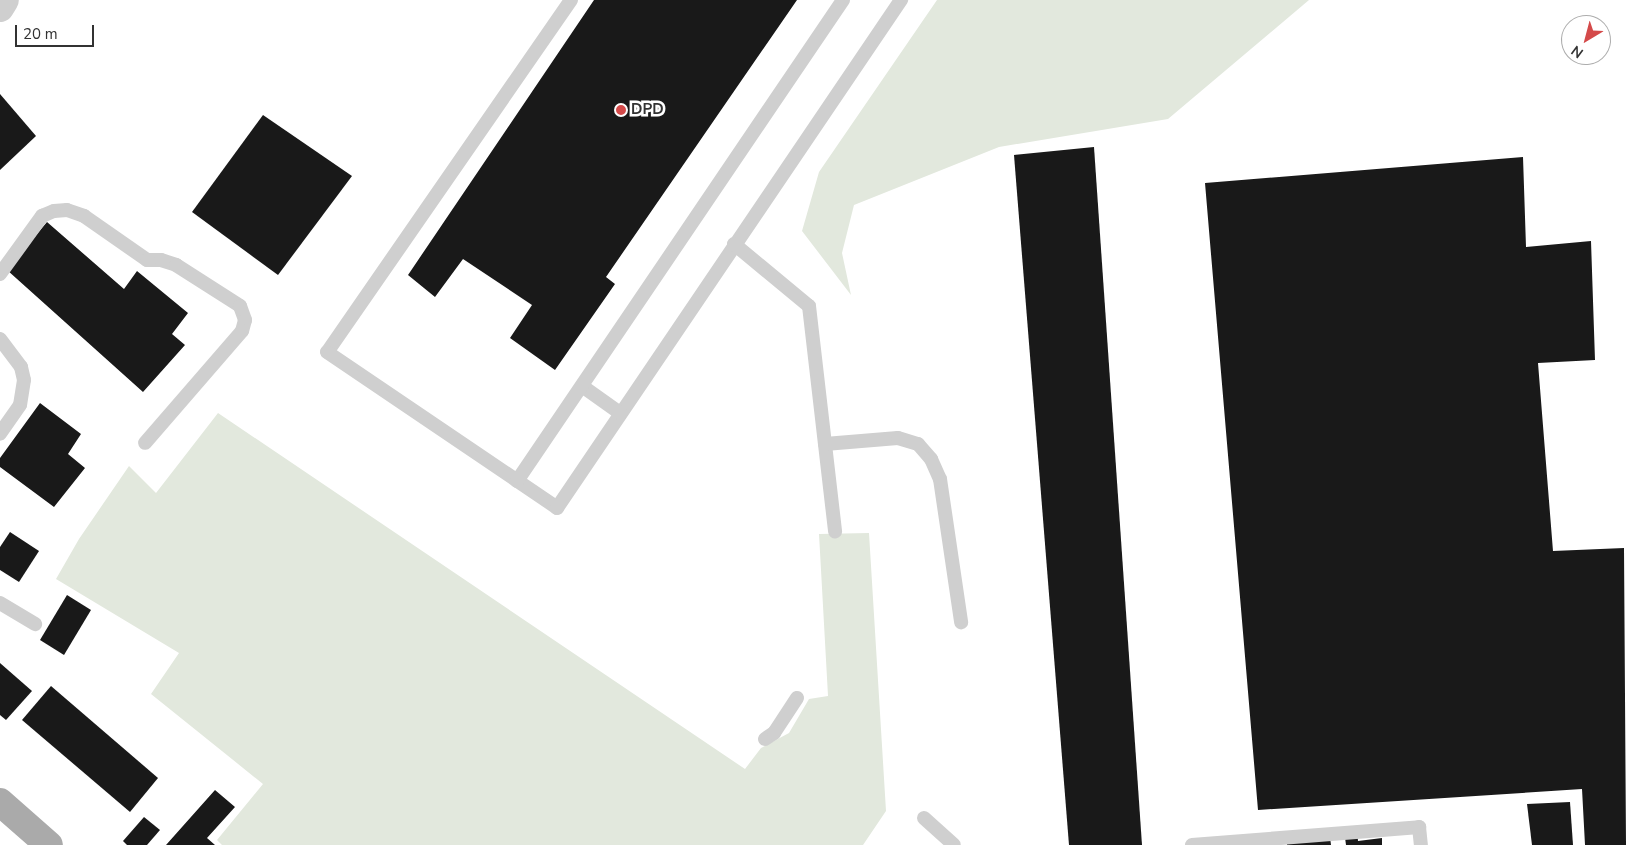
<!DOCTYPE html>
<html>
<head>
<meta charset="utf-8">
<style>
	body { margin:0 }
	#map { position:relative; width:1626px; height:845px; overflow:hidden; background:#fff; font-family:"Nunito Sans",sans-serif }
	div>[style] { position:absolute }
	.green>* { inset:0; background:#e2e8dd }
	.building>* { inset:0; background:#191919 }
	.lane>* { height:14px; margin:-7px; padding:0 7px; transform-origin:7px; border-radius:7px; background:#cfcfcf }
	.street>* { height:28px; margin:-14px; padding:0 14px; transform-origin:14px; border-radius:14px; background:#cfcfcf }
	.primary>* { height:28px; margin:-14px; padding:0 14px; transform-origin:14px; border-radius:14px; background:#aaa }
	.dots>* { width:14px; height:14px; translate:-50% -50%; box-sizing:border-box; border:2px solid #fff; border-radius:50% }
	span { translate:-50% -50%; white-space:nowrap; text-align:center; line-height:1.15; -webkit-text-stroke:5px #fff; paint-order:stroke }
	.poi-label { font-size:15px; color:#323232; font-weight:700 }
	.left { translate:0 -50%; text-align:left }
	.north { position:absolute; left:1561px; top:15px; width:50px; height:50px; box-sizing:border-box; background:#fff; border:1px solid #adadad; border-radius:50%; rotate:217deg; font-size:14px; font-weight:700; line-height:20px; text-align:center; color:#323232 }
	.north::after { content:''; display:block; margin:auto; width:18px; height:22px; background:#d44a4a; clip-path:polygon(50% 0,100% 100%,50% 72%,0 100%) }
	.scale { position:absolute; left:15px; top:25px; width:79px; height:22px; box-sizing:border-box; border:2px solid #323232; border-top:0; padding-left:6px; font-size:15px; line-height:18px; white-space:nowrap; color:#323232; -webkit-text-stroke:4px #fff; paint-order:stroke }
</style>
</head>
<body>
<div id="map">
	<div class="green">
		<i style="clip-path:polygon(937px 0,1309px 0,1168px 119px,999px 147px,854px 205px,842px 253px,851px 295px,802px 231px,819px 172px)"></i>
		<i style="clip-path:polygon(218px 413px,745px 769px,761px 748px,789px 733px,809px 699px,828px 696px,819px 534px,869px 533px,886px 811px,863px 845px,222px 845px,217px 840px,263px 784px,151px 694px,179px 653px,56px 579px,79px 539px,129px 466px,156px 493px)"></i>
	</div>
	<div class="building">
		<i style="clip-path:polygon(594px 0,797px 0,606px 277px,615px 284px,555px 370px,510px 338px,532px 305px,463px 259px,435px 297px,408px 275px)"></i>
		<i style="clip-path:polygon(0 94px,36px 136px,0 170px)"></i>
		<i style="clip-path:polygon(263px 115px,352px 176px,278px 275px,192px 212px)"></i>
		<i style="clip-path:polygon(1094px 147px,1142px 845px,1069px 845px,1014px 155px)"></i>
		<i style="clip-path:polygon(1523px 157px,1526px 247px,1591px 241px,1595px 360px,1538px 363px,1553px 551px,1624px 548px,1626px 845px,1585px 845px,1582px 789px,1258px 810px,1205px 183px)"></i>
		<i style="clip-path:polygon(47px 222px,124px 289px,137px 271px,188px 313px,172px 334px,185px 345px,143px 392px,7px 270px)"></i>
		<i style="clip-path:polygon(40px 403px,81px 434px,68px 454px,85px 468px,54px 507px,0 467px,0 458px)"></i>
		<i style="clip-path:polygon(10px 532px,39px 551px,19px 582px,0 570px,0 547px)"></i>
		<i style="clip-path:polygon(67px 595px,91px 610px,64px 655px,40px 640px)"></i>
		<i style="clip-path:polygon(0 663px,32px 691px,6px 720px,0 715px)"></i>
		<i style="clip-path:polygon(51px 686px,158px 778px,130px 812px,22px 720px)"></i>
		<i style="clip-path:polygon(215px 790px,235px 807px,207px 838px,215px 845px,166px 845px)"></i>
		<i style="clip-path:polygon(1570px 802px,1573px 845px,1532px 845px,1527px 804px)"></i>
		<i style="clip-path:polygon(144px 817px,160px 830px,147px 845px,127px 845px,123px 841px)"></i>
		<i style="clip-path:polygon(1329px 829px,1331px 845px,1287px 845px,1287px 834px)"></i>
		<i style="clip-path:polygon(1357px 829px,1358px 841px,1382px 838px,1382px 845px,1346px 845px,1344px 830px)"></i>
	</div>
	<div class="lane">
		<i style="left:571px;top:0;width:428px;rotate:124.7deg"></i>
		<i style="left:327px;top:352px;width:278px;rotate:34.1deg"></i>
		<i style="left:557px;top:508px;width:614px;rotate:-55.9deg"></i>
		<i style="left:734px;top:244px;width:97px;rotate:39.6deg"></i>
		<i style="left:809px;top:306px;width:227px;rotate:83.4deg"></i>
		<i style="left:0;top:274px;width:72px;rotate:-54.1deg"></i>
		<i style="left:42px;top:216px;width:13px;rotate:-23deg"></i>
		<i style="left:54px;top:211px;width:13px;rotate:-4deg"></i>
		<i style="left:67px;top:210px;width:18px;rotate:19deg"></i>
		<i style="left:84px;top:216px;width:77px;rotate:34.9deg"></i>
		<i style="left:147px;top:260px;width:14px"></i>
		<i style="left:161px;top:260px;width:16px;rotate:18deg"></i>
		<i style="left:176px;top:265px;width:76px;rotate:32.6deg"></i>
		<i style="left:240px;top:306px;width:15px;rotate:70deg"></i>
		<i style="left:245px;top:320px;width:11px;rotate:105deg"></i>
		<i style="left:242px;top:331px;width:148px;rotate:130.9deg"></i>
		<i style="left:0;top:339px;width:35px;rotate:53deg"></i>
		<i style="left:21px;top:367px;width:13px;rotate:77deg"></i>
		<i style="left:24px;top:380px;width:25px;rotate:99deg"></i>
		<i style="left:20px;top:405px;width:35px;rotate:125deg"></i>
		<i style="left:582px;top:386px;width:47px;rotate:35.4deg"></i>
		<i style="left:825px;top:444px;width:73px;rotate:-4.7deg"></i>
		<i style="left:898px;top:438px;width:21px;rotate:17deg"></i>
		<i style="left:918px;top:444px;width:20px;rotate:49deg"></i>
		<i style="left:931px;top:459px;width:22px;rotate:66deg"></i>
		<i style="left:940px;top:479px;width:145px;rotate:81.6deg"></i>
		<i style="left:517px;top:481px;width:581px;rotate:-55.87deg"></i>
		<i style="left:0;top:603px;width:41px;rotate:31deg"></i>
		<i style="left:765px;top:739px;width:11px;rotate:-34deg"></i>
		<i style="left:774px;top:733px;width:42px;rotate:-56.7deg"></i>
		<i style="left:924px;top:818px;width:40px;rotate:42deg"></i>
		<i style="left:1192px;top:845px;width:228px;rotate:-4.5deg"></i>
		<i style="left:1419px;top:827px;width:18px;rotate:84deg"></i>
	</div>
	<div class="street">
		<i style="left:0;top:8px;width:9px;rotate:-58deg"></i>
	</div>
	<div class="primary">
		<i style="left:0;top:802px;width:65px;rotate:41.3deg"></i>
	</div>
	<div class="dots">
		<i style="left:621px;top:110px;background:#d44a4a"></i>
	</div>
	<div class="poi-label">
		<span class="left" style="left:631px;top:110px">DPD</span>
	</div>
	<div class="north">N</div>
	<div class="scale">20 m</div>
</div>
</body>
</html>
